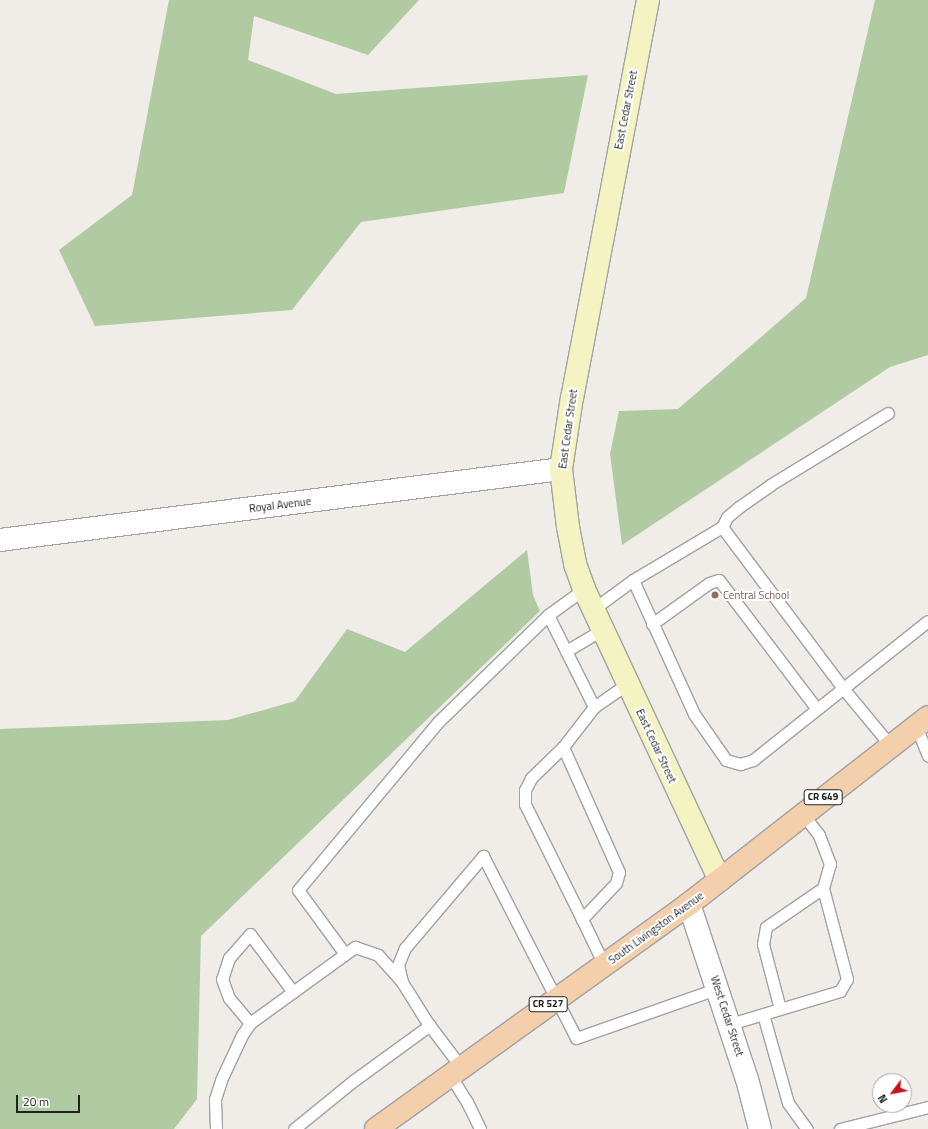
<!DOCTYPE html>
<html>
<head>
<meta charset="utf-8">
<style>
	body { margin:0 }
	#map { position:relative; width:928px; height:1129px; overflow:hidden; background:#f0ede9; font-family:"Titillium Web",sans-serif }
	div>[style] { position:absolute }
	.forest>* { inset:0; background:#b0cba2 }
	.roads { filter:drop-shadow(1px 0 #a2a2a2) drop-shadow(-1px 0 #a2a2a2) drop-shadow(0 1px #a2a2a2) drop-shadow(0 -1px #a2a2a2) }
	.lane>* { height:11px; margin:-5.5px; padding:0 5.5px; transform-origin:5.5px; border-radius:5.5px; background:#fff }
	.street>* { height:22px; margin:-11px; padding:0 11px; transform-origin:11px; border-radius:11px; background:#fff }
	.secondary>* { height:22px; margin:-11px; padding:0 11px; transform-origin:11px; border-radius:11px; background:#f4f4c3 }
	.primary>* { height:22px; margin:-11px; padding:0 11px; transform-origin:11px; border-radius:11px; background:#f3d0ab }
	.dots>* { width:11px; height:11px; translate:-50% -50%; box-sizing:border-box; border:2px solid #fff; border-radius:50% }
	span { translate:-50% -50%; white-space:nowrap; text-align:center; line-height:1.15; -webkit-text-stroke:4px #fff; paint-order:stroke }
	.shield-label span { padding:1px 3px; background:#fff; border:1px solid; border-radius:3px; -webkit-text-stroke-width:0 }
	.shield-label { font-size:10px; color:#212121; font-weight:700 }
	.street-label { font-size:11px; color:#212121 }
	.education-label { font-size:11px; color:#785e54 }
	.left { translate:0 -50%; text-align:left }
	.north { position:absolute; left:872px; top:1073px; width:40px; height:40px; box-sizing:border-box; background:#fff; border:1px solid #a6a6a6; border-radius:50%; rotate:238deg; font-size:11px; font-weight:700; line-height:16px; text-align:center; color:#212121 }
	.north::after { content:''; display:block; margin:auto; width:14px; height:18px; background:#be141d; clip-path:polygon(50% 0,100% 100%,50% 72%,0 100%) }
	.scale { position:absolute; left:16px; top:1095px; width:64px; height:18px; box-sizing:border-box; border:2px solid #212121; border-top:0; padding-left:5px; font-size:12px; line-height:14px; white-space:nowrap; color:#212121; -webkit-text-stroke:3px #fff; paint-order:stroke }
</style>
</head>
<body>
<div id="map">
	<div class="forest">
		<i style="clip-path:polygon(169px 0,419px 0,368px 55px,254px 16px,248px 60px,336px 94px,588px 75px,564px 193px,361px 222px,292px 310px,95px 326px,59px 250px,132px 195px)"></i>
		<i style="clip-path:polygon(875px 0,928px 0,928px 355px,890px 367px,622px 545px,610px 454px,619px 411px,678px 409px,806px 298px)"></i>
		<i style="clip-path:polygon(527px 550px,533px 595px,540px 611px,201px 936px,197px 1099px,174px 1129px,0 1129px,0 729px,228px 720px,295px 701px,347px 629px,405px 652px)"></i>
	</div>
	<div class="roads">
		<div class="lane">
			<i style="left:722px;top:527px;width:200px;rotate:53.1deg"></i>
			<i style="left:842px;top:687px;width:75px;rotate:50.4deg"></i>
			<i style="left:633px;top:580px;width:147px;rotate:65.5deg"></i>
			<i style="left:694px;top:714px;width:56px;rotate:55.2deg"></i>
			<i style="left:726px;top:760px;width:15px;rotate:16deg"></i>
			<i style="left:740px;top:764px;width:14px;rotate:-17deg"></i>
			<i style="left:753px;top:760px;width:223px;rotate:-38.5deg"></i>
			<i style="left:592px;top:610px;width:51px;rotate:-36.2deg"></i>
			<i style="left:633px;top:580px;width:104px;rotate:-30.8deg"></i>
			<i style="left:722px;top:527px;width:11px;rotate:-63deg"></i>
			<i style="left:727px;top:517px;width:16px;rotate:-40deg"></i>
			<i style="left:739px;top:507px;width:38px;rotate:-35deg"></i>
			<i style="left:770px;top:485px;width:138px;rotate:-31.4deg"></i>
			<i style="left:548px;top:615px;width:44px;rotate:-35.8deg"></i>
			<i style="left:652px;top:624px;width:70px;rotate:-35.7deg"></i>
			<i style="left:709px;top:583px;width:10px;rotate:-17deg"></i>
			<i style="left:719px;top:580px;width:161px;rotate:52.8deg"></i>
			<i style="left:566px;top:651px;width:42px;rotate:-30.3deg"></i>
			<i style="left:916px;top:726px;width:32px;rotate:68deg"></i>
			<i style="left:563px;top:747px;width:137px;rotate:65.9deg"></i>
			<i style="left:619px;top:872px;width:11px;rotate:105deg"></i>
			<i style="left:616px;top:883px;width:50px;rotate:133.4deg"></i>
			<i style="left:582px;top:919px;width:128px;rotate:-116.4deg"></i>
			<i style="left:525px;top:804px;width:14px;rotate:-90deg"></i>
			<i style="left:525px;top:790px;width:13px;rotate:-63deg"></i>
			<i style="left:531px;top:778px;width:45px;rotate:-44.1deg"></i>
			<i style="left:563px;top:747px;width:51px;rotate:-52.2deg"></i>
			<i style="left:594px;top:707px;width:40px;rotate:-34.9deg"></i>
			<i style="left:582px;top:919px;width:51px;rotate:64.4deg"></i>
			<i style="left:345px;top:954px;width:79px;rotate:-126.3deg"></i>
			<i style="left:298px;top:890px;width:219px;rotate:-50.2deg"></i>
			<i style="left:438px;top:722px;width:153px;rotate:-44.2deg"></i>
			<i style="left:548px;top:615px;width:103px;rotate:63.4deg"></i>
			<i style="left:293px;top:992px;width:72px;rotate:-126.6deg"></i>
			<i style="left:250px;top:934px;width:32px;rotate:131deg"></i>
			<i style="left:229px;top:958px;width:22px;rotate:108deg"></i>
			<i style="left:222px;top:979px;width:20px;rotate:70deg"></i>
			<i style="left:229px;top:998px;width:33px;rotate:50deg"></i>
			<i style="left:250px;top:1023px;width:130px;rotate:-35.9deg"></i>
			<i style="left:355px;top:947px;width:24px;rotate:19deg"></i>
			<i style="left:378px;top:955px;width:36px;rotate:48deg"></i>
			<i style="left:780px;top:1009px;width:67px;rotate:-104.7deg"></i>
			<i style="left:763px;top:944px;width:17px;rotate:-80deg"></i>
			<i style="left:766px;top:927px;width:69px;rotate:-34.4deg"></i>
			<i style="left:823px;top:888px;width:25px;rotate:-74deg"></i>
			<i style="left:830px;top:864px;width:31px;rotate:-111deg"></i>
			<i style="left:819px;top:835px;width:28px;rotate:-128deg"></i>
			<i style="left:763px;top:1014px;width:92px;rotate:74.3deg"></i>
			<i style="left:788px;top:1103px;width:32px;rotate:54deg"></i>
			<i style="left:730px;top:1024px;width:115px;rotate:-16.7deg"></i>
			<i style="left:840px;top:991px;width:14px;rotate:-60deg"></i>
			<i style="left:847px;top:979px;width:94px;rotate:-104.8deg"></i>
			<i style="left:461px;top:1067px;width:56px;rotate:-127.1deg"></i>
			<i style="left:427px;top:1022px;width:47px;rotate:-122deg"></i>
			<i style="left:402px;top:982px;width:17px;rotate:-103deg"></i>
			<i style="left:398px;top:965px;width:18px;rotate:-68deg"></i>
			<i style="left:405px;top:948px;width:121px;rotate:-49.7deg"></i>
			<i style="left:483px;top:856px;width:204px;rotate:62.9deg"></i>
			<i style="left:576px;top:1038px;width:151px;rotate:-19.3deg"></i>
			<i style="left:450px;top:1075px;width:32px;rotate:58deg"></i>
			<i style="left:467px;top:1102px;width:30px;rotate:64deg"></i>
			<i style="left:216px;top:1129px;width:30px;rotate:-92deg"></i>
			<i style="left:215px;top:1099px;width:20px;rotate:-72deg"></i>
			<i style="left:221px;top:1080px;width:50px;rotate:-65deg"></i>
			<i style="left:242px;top:1035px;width:14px;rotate:-56deg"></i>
			<i style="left:294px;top:1129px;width:76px;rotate:-39.1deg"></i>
			<i style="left:353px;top:1081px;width:95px;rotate:-36deg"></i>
			<i style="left:840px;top:1129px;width:91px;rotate:-14deg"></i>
		</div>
		<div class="street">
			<i style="left:0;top:540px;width:565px;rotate:-7.21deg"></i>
			<i style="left:689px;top:904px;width:184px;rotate:71.7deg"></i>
			<i style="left:747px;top:1079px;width:52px;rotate:75.4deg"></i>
		</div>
		<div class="secondary">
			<i style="left:648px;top:0;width:404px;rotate:100.8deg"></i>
			<i style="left:572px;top:397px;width:73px;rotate:98.7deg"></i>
			<i style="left:561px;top:469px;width:58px;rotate:83.1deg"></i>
			<i style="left:568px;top:527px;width:38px;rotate:79deg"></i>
			<i style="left:575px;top:564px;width:27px;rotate:70deg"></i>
			<i style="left:584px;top:589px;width:321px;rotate:65deg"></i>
		</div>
		<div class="primary">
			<i style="left:376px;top:1129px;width:385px;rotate:-35.7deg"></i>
			<i style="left:689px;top:904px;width:303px;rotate:-38deg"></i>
		</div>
	</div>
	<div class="dots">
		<i style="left:715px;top:595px;background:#8d6e63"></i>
	</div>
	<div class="shield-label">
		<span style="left:823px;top:797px">CR 649</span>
		<span style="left:548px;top:1004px">CR 527</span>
	</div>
	<div class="street-label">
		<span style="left:626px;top:110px;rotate:-79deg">East Cedar Street</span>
		<span style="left:568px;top:429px;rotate:-82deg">East Cedar Street</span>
		<span style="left:280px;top:505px;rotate:-7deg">Royal Avenue</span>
		<span style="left:656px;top:746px;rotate:65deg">East Cedar Street</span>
		<span style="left:656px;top:928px;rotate:-36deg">South Livingston Avenue</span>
		<span style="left:727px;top:1016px;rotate:72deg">West Cedar Street</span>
	</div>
	<div class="education-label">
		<span class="left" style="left:723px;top:595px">Central School</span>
	</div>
	<div class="north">N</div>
	<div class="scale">20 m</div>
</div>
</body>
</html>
